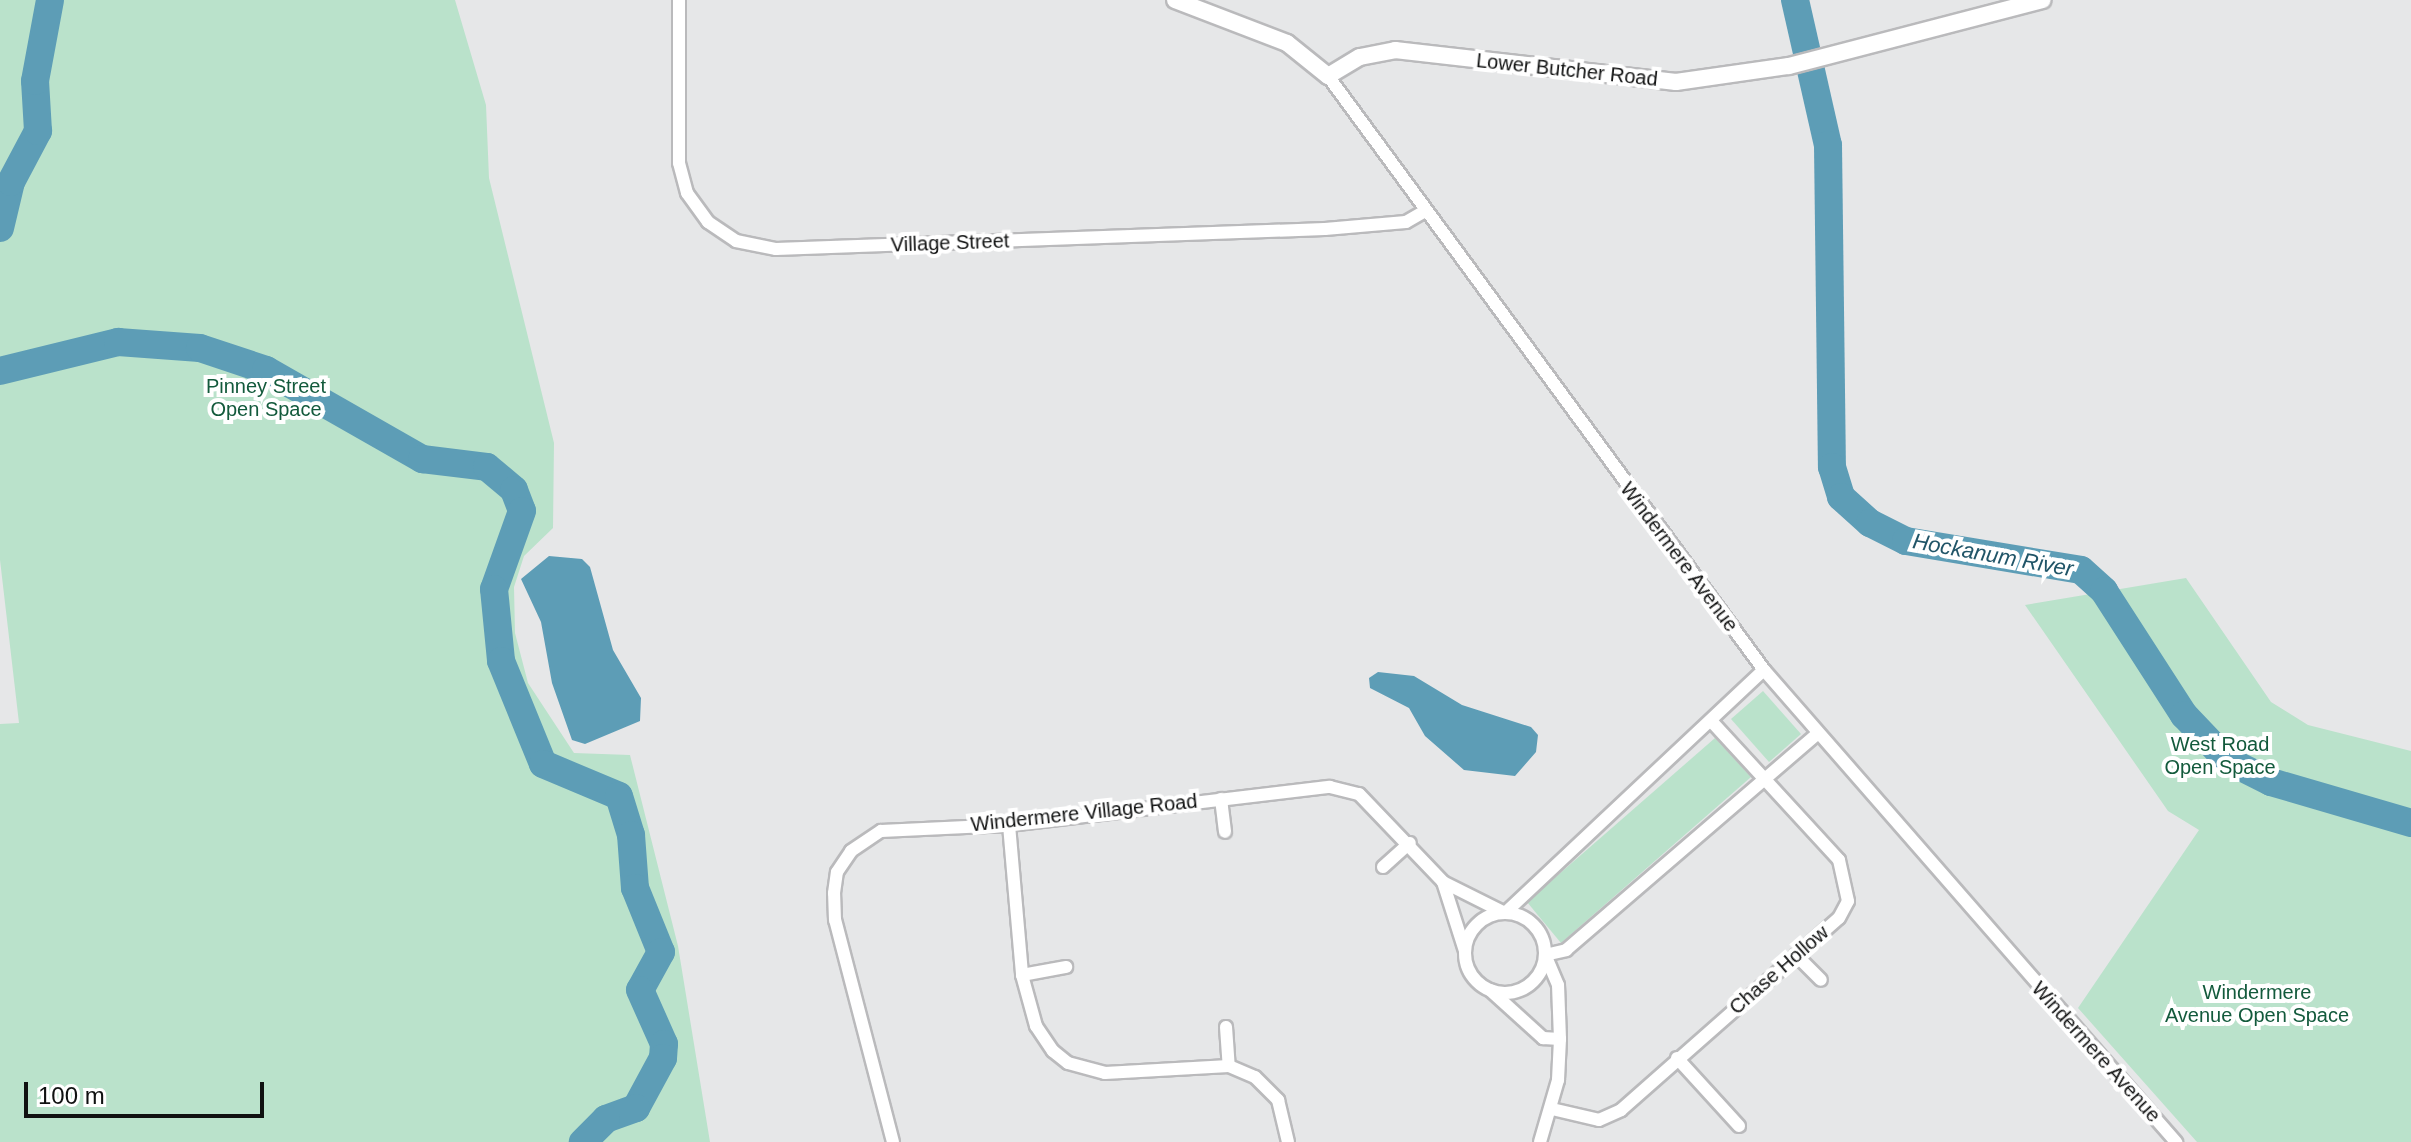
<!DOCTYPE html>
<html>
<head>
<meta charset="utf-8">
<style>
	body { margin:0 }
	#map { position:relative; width:2411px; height:1142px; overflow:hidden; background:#e6e7e8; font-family:Helvetica,sans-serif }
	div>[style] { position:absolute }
	.green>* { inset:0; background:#bae2cb }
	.water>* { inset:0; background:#5d9db6 }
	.river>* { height:28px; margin:-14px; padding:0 14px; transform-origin:14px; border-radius:14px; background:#5d9db6 }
	.roads { filter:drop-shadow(2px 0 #bababc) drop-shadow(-2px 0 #bababc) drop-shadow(0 2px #bababc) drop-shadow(0 -2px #bababc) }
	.minor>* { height:12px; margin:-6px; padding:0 6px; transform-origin:6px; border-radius:6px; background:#fff }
	.minor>.ring { margin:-6px; padding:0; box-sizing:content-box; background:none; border:12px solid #fff; border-radius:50% }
	.tertiary>* { height:16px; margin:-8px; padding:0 8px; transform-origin:8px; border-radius:8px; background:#fff }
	span { translate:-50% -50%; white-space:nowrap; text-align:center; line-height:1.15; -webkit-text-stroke:8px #fff; paint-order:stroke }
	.street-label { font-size:20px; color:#101111 }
	.park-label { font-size:20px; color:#135a3c }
	.water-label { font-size:22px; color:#215568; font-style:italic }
	.scale { position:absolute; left:24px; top:1082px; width:240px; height:36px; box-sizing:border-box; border:4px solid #101111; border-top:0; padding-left:10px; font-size:24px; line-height:28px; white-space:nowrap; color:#101111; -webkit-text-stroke:6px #fff; paint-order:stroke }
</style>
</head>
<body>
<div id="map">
	<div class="green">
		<i style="clip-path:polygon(0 0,455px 0,486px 105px,489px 178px,554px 443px,553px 528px,524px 556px,514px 587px,515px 633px,528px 683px,574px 753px,630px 755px,678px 946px,710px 1142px,0 1142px,0 724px,19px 723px,0 560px)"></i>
		<i style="clip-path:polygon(2186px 578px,2271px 702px,2308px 725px,2411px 751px,2411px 1142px,2197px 1142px,2078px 1008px,2199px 830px,2168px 811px,2025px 605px)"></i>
		<i style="clip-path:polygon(1763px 691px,1801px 734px,1769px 762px,1731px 719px)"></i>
		<i style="clip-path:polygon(1715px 738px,1751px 777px,1561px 943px,1527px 902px)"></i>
	</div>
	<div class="water">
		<i style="clip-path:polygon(549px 556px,582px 559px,590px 567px,613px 650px,641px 698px,640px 721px,585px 744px,572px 740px,552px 683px,541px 622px,521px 579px)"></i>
		<i style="clip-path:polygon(1378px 672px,1414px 676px,1462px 705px,1531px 727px,1538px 735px,1536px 752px,1515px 776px,1464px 770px,1425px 736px,1409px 708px,1370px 688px,1369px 678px)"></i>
	</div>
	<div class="river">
		<i style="left:1795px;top:0;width:149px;rotate:77.2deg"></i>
		<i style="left:1828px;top:145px;width:322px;rotate:89.3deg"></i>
		<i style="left:1832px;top:467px;width:31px;rotate:73deg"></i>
		<i style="left:1841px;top:497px;width:39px;rotate:42deg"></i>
		<i style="left:1870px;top:523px;width:40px;rotate:26.6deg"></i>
		<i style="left:1906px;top:541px;width:177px;rotate:9.4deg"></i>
		<i style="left:2081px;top:570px;width:31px;rotate:42deg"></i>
		<i style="left:2104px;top:591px;width:148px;rotate:57.2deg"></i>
		<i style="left:2184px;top:715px;width:62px;rotate:46.3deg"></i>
		<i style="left:2227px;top:760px;width:49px;rotate:26.6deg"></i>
		<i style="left:2271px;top:782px;width:146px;rotate:16.3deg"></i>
		<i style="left:0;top:228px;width:47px;rotate:-76.6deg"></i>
		<i style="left:11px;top:182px;width:58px;rotate:-62.1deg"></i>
		<i style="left:38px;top:131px;width:50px;rotate:-93.4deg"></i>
		<i style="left:35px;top:81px;width:82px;rotate:-79.5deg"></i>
		<i style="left:0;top:371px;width:122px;rotate:-13.8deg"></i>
		<i style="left:118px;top:342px;width:82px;rotate:4.2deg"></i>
		<i style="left:200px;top:348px;width:70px;rotate:18.4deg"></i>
		<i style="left:266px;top:370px;width:180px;rotate:29.7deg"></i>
		<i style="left:422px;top:459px;width:65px;rotate:7deg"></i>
		<i style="left:487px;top:467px;width:35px;rotate:40deg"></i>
		<i style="left:514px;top:490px;width:22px;rotate:69deg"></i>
		<i style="left:522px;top:511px;width:83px;rotate:109.7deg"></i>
		<i style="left:494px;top:589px;width:72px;rotate:84.4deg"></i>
		<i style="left:501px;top:661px;width:111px;rotate:67.8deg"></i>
		<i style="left:543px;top:764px;width:82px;rotate:22.8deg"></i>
		<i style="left:619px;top:796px;width:41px;rotate:72.9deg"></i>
		<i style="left:631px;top:835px;width:53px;rotate:85.7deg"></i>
		<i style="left:635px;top:888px;width:69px;rotate:67.9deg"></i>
		<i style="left:661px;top:952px;width:43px;rotate:118.9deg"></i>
		<i style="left:640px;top:990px;width:59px;rotate:66deg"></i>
		<i style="left:664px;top:1044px;width:14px;rotate:94deg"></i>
		<i style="left:663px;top:1058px;width:57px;rotate:118.4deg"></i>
		<i style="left:636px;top:1108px;width:32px;rotate:160deg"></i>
		<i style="left:606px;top:1119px;width:33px;rotate:135deg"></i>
	</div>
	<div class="roads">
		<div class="minor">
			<i style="left:679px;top:0;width:163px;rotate:90deg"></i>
			<i style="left:679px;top:163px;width:31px;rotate:75deg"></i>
			<i style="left:687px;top:193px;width:36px;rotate:54deg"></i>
			<i style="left:708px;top:222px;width:34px;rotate:34deg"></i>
			<i style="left:736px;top:241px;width:41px;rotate:11.3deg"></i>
			<i style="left:776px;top:249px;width:549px;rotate:-2.09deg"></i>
			<i style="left:1325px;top:229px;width:81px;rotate:-4.9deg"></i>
			<i style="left:1406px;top:222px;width:22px;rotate:-30deg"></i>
			<i style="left:1328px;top:76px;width:737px;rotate:53.72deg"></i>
			<i style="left:1764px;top:670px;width:627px;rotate:48.88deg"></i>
			<i style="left:1221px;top:799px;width:33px;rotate:83deg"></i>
			<i style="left:1009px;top:825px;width:151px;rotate:85deg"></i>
			<i style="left:1022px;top:975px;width:53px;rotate:74.6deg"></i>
			<i style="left:1036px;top:1026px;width:30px;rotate:56deg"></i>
			<i style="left:1053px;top:1051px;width:19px;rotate:39deg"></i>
			<i style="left:1068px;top:1063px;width:38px;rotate:15deg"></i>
			<i style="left:1105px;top:1073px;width:124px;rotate:-3.2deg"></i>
			<i style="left:1229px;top:1066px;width:28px;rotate:23deg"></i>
			<i style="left:1255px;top:1077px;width:33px;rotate:45deg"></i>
			<i style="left:1278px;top:1100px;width:43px;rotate:76.6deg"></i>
			<i style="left:1383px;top:867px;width:36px;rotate:-42deg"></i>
			<i style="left:1443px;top:882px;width:72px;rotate:72.3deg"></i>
			<i class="ring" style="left:1465px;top:913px;width:68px;height:68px"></i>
			<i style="left:1796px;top:955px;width:35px;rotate:45deg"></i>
			<i style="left:1022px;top:975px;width:45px;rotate:-10.3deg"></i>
			<i style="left:1490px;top:990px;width:72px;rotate:42.2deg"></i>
			<i style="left:1543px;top:1038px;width:17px;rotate:3deg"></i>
			<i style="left:1226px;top:1027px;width:39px;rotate:86deg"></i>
			<i style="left:1677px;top:1058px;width:92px;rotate:47.6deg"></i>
			<i style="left:1552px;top:1109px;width:48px;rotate:13.2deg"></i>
			<i style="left:1599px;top:1120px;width:24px;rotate:-24deg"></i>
			<i style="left:1621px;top:1110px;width:290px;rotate:-41.4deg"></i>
			<i style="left:1839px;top:918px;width:19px;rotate:-62deg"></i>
			<i style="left:1848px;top:901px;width:42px;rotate:-102.4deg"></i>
			<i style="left:1839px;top:860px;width:189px;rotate:-132.6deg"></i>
			<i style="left:893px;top:1142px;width:229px;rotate:-104.6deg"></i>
			<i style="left:835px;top:920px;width:27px;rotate:-92deg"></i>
			<i style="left:834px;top:893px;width:21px;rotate:-82deg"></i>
			<i style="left:837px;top:872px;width:25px;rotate:-56deg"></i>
			<i style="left:851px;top:851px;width:36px;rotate:-34deg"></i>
			<i style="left:881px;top:831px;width:128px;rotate:-2.7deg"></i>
			<i style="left:1009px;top:825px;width:323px;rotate:-6.8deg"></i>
			<i style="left:1330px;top:787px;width:30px;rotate:14deg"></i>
			<i style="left:1359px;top:794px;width:122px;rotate:46.3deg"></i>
			<i style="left:1443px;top:882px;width:69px;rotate:26.6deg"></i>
			<i style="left:1505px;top:913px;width:355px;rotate:-43.2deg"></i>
			<i style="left:1540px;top:1142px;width:65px;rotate:-73.8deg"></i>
			<i style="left:1558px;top:1080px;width:41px;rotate:-87.2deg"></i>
			<i style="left:1560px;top:1039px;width:54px;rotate:-92.1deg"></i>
			<i style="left:1558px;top:985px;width:33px;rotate:-113deg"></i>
			<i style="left:1545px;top:955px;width:22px;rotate:-13deg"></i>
			<i style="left:1566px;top:950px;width:330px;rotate:-40.7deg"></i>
		</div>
		<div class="tertiary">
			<i style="left:1175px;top:0;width:120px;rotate:21deg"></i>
			<i style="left:1287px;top:43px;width:53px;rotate:38.8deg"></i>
			<i style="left:1328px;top:76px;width:37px;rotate:-31deg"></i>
			<i style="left:1360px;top:57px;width:36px;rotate:-11deg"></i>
			<i style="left:1395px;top:50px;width:283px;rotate:6.5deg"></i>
			<i style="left:1676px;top:82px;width:114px;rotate:-8.1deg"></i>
			<i style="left:1789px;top:66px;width:262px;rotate:-14.6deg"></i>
		</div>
	</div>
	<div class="street-label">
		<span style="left:1567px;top:70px;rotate:6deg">Lower Butcher Road</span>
		<span style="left:950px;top:243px;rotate:-2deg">Village Street</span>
		<span style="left:1679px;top:557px;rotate:53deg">Windermere Avenue</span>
		<span style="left:1084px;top:813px;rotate:-6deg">Windermere Village Road</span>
		<span style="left:1779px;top:970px;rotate:-41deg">Chase Hollow</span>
		<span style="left:2096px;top:1052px;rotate:48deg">Windermere Avenue</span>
	</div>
	<div class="park-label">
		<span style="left:266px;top:398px">Pinney Street<br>Open Space</span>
		<span style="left:2220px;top:756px">West Road<br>Open Space</span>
		<span style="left:2257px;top:1004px">Windermere<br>Avenue Open Space</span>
	</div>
	<div class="water-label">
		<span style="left:1993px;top:555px;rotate:10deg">Hockanum River</span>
	</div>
	<div class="scale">100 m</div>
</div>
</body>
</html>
